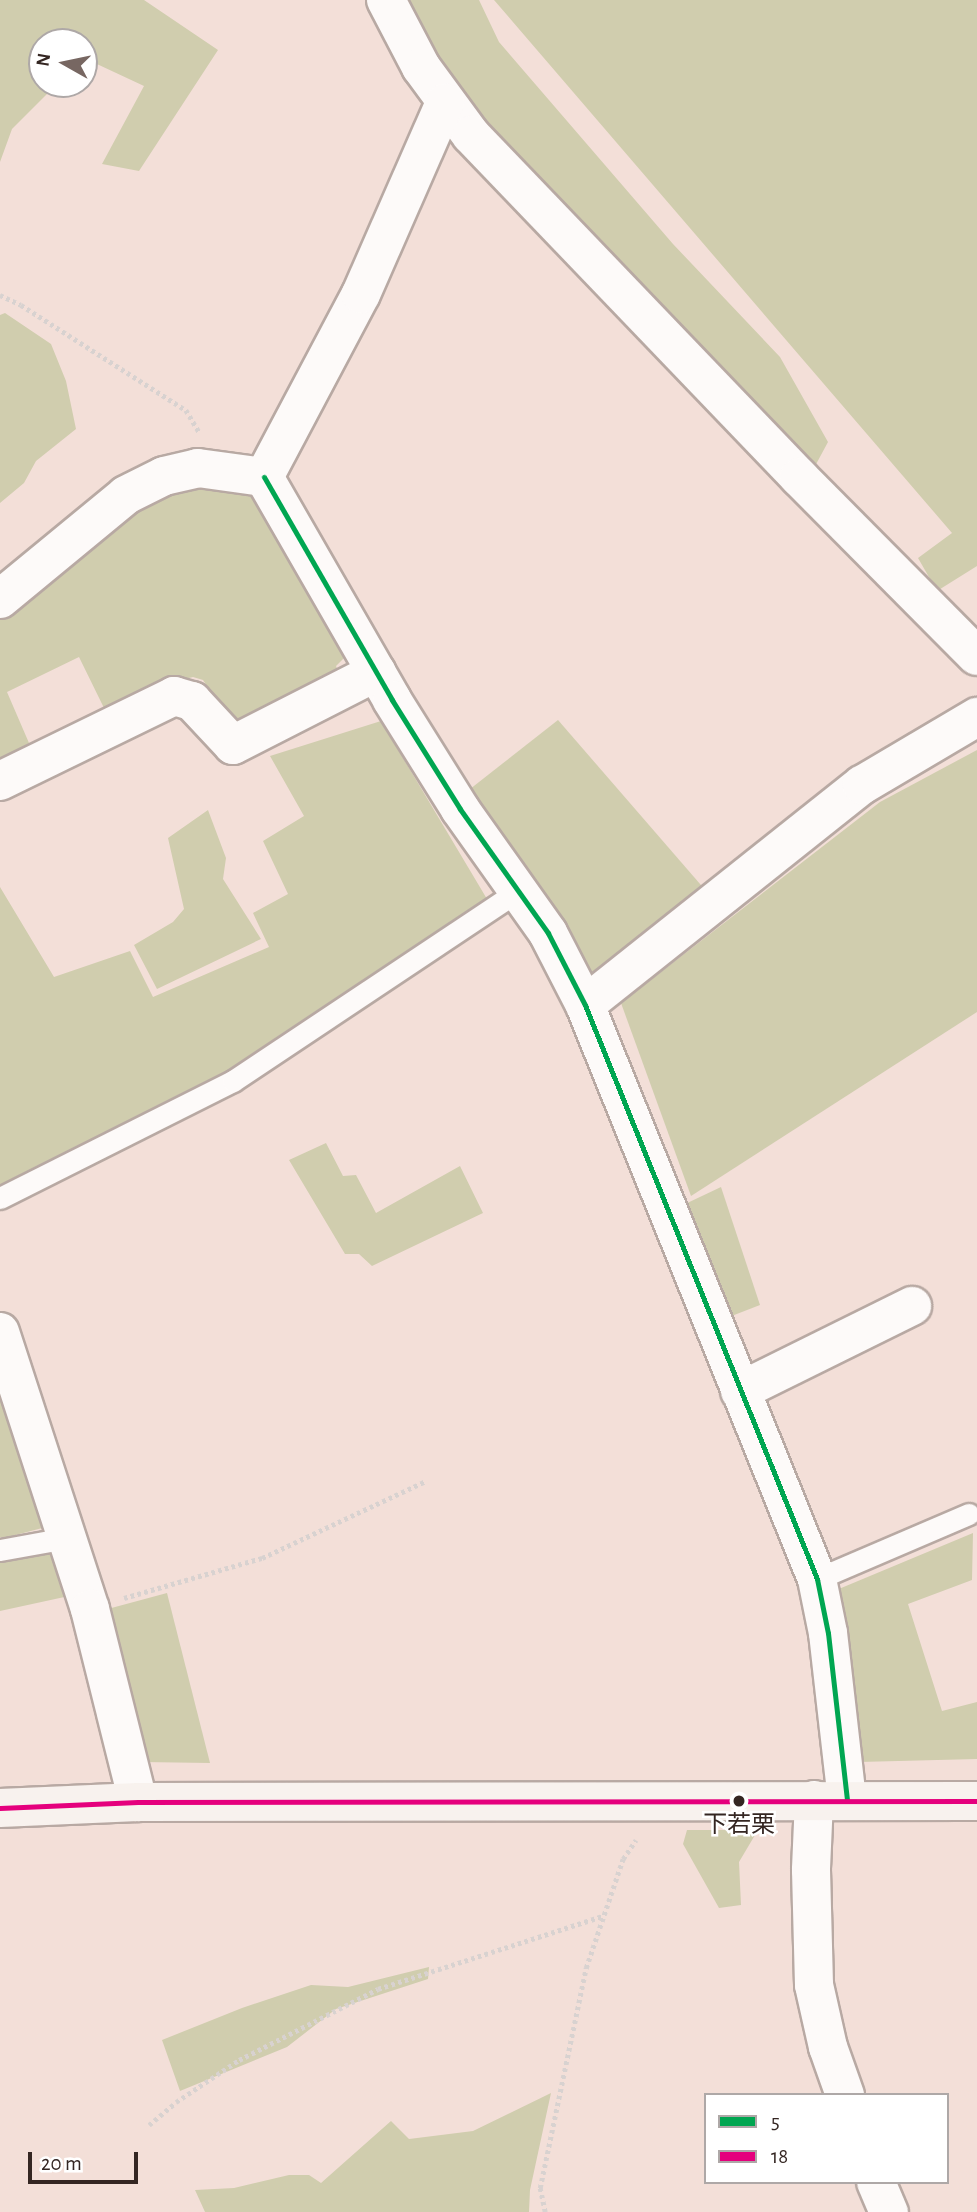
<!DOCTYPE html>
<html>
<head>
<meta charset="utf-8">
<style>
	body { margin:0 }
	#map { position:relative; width:977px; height:2212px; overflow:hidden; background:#f3dfd8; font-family:"Alegreya Sans","Noto Sans JP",sans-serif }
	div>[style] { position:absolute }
	.green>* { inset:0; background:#d0cdae }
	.path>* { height:4.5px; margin-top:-2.25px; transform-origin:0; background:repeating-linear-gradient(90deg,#d8d2d0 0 3.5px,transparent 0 7px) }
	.roads { filter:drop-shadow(2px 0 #b8a9a3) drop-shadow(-2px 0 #b8a9a3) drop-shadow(0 2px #b8a9a3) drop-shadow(0 -2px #b8a9a3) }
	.service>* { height:21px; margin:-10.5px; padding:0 10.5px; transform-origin:10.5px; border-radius:10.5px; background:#fdfaf9 }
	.minor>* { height:38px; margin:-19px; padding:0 19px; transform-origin:19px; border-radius:19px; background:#fdfaf9 }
	.secondary>* { height:38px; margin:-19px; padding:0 19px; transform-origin:19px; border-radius:19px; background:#f8f2ee }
	.bus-1>* { height:5px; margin:-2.5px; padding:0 2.5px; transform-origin:2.5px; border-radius:2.5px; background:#00a651 }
	.bus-2>* { height:5px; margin:-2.5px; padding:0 2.5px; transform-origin:2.5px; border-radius:2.5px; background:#e5007d }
	.dots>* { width:19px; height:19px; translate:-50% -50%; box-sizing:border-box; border:4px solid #fff; border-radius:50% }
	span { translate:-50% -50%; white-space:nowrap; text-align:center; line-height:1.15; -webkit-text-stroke:5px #fff; paint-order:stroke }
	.bus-label { font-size:24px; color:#342622 }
	.legend { position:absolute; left:704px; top:2093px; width:245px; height:91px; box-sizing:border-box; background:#fff; border:2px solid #aea8a7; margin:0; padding:9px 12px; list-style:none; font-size:21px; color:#342622 }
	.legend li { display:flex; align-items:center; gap:14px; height:35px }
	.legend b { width:35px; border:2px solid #aea8a7 }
	.north { position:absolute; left:28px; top:28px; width:70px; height:70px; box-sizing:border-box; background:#fff; border:2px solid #aea8a7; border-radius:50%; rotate:279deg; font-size:19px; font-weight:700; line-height:28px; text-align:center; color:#342622 }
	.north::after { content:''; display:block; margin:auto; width:24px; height:32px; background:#776762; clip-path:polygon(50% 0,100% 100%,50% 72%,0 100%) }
	.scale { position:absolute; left:28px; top:2152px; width:110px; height:32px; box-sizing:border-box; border:4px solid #342622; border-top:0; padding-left:9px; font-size:21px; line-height:24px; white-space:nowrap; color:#342622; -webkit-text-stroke:5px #fff; paint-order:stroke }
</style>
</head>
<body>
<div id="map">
	<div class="green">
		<i style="clip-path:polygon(0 0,144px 0,218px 50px,139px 171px,102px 164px,144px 86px,84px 58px,84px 42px,42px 42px,42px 84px,57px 84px,12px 129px,0 162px)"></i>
		<i style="clip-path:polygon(405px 0,479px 0,499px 42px,673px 244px,780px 357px,828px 442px,814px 468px,455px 89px)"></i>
		<i style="clip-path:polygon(494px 0,977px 0,977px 566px,937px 591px,918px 558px,952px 533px)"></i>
		<i style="clip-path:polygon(5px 313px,51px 344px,66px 381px,76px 429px,36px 461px,24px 483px,0 503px,0 315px)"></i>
		<i style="clip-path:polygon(195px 483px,253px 489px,350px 652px,336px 666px,342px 681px,236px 732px,203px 680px,193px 677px,157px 686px,104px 708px,79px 657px,7px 692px,29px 743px,0 761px,0 616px,152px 493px)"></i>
		<i style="clip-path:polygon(558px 720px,707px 892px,591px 984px,465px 793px)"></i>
		<i style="clip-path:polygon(381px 721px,487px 899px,227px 1072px,0 1185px,0 887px,54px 977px,130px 951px,153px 997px,269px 947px,253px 913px,288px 894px,263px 841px,304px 816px,270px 756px)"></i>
		<i style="clip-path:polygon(977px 750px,977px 1012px,691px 1196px,621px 1003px,880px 802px)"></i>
		<i style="clip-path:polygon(208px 810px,226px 858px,223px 879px,261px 939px,157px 989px,134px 945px,173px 922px,184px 909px,168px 838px)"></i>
		<i style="clip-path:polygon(326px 1143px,343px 1176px,356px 1175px,376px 1213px,460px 1166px,483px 1213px,372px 1266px,359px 1254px,345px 1254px,289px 1160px)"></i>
		<i style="clip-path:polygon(721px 1187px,760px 1305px,729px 1317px,683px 1205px)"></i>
		<i style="clip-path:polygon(0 1392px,50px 1526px,4px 1538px,0 1537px)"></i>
		<i style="clip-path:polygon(973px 1533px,972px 1580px,908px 1604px,942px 1711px,977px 1702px,977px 1759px,859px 1762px,834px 1591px)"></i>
		<i style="clip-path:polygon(55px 1553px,69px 1596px,0 1611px,0 1563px)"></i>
		<i style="clip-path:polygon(167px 1593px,210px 1763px,142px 1762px,104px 1610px)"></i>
		<i style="clip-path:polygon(687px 1830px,758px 1830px,739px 1862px,741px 1905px,719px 1908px,683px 1844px)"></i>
		<i style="clip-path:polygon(429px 1967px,428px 1979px,336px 2009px,287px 2047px,180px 2091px,162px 2040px,242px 2008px,311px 1985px,348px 1987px)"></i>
		<i style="clip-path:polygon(551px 2093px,530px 2190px,529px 2212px,205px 2212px,195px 2190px,234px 2188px,289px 2175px,309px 2175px,321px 2183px,391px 2121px,409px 2139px,473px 2131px)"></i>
	</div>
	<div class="path">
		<i style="left:0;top:295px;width:23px;rotate:25deg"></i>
		<i style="left:21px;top:305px;width:196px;rotate:32.5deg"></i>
		<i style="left:186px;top:410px;width:26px;rotate:59deg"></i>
		<i style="left:124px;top:1598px;width:144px;rotate:-16.2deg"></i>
		<i style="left:262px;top:1558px;width:181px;rotate:-25.2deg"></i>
		<i style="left:149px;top:2125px;width:35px;rotate:-40deg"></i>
		<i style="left:176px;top:2102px;width:76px;rotate:-33.7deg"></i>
		<i style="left:239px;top:2060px;width:156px;rotate:-27.1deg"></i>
		<i style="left:378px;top:1989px;width:237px;rotate:-18deg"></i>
		<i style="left:545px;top:2212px;width:25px;rotate:-102deg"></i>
		<i style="left:540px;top:2188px;width:225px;rotate:-78.2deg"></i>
		<i style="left:586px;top:1968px;width:115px;rotate:-71.3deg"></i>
		<i style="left:623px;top:1859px;width:23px;rotate:-56deg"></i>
	</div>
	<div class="roads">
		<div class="service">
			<i style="left:0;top:1198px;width:261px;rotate:-26.7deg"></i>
			<i style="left:233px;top:1081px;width:343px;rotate:-33.7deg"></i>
			<i style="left:0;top:1550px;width:68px;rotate:-10.2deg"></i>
			<i style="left:817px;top:1579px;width:165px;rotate:-23.2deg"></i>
		</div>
		<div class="minor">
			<i style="left:386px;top:0;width:76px;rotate:62.4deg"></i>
			<i style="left:421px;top:67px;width:84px;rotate:53.7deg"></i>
			<i style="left:471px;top:135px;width:474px;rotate:46.2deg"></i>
			<i style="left:799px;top:477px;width:252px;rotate:45.2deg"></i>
			<i style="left:264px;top:477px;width:257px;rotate:60.1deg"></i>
			<i style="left:392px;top:700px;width:128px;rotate:58deg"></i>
			<i style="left:460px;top:809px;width:152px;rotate:54.6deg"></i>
			<i style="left:548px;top:933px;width:81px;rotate:62.8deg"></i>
			<i style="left:585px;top:1005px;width:619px;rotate:67.99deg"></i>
			<i style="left:817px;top:1579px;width:55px;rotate:78.5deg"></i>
			<i style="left:828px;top:1633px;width:168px;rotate:83.5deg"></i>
			<i style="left:264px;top:477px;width:207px;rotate:-62.1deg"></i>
			<i style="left:361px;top:294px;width:209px;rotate:-66.3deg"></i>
			<i style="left:0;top:599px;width:163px;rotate:-39.5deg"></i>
			<i style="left:126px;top:495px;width:42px;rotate:-26.6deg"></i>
			<i style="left:164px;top:476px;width:35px;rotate:-13deg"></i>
			<i style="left:198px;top:468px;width:67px;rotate:7.8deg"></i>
			<i style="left:0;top:781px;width:194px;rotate:-26deg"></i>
			<i style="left:174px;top:696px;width:19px;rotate:16deg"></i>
			<i style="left:192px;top:701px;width:60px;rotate:47deg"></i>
			<i style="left:233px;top:745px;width:161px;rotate:-27deg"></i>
			<i style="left:585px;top:1005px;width:354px;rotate:-38.5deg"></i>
			<i style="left:862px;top:785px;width:134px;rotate:-30.6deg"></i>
			<i style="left:0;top:1332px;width:291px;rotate:72deg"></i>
			<i style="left:90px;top:1609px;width:199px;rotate:76deg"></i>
			<i style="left:740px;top:1391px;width:192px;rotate:-26.3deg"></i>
			<i style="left:814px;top:1800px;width:70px;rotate:92.5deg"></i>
			<i style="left:811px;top:1870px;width:115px;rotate:88.5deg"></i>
			<i style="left:814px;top:1985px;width:64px;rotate:77.3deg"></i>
			<i style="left:828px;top:2047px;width:51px;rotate:70.5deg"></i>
			<i style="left:876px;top:2182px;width:33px;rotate:67deg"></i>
		</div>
		<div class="secondary">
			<i style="left:0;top:1808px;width:138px;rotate:-2.5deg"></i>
			<i style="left:138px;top:1802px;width:839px;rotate:-0.07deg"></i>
		</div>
	</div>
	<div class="bus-1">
		<i style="left:264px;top:477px;width:257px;rotate:60.1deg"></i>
		<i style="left:392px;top:700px;width:128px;rotate:58deg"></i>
		<i style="left:460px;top:809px;width:152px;rotate:54.6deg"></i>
		<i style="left:548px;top:933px;width:81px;rotate:62.8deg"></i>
		<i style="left:585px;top:1005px;width:619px;rotate:67.99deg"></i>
		<i style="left:817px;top:1579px;width:55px;rotate:78.5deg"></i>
		<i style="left:828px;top:1633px;width:168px;rotate:83.5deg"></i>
	</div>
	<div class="bus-2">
		<i style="left:0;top:1808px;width:138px;rotate:-2.5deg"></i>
		<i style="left:138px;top:1802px;width:839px;rotate:-0.07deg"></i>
	</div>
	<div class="dots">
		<i style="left:739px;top:1801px;background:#342622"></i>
	</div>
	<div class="bus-label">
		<span style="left:739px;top:1826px">下若栗</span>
	</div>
	<ul class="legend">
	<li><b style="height:9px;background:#00a651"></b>5</li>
	<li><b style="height:9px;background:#e5007d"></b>18</li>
	</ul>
	<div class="north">N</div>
	<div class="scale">20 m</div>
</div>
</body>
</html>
